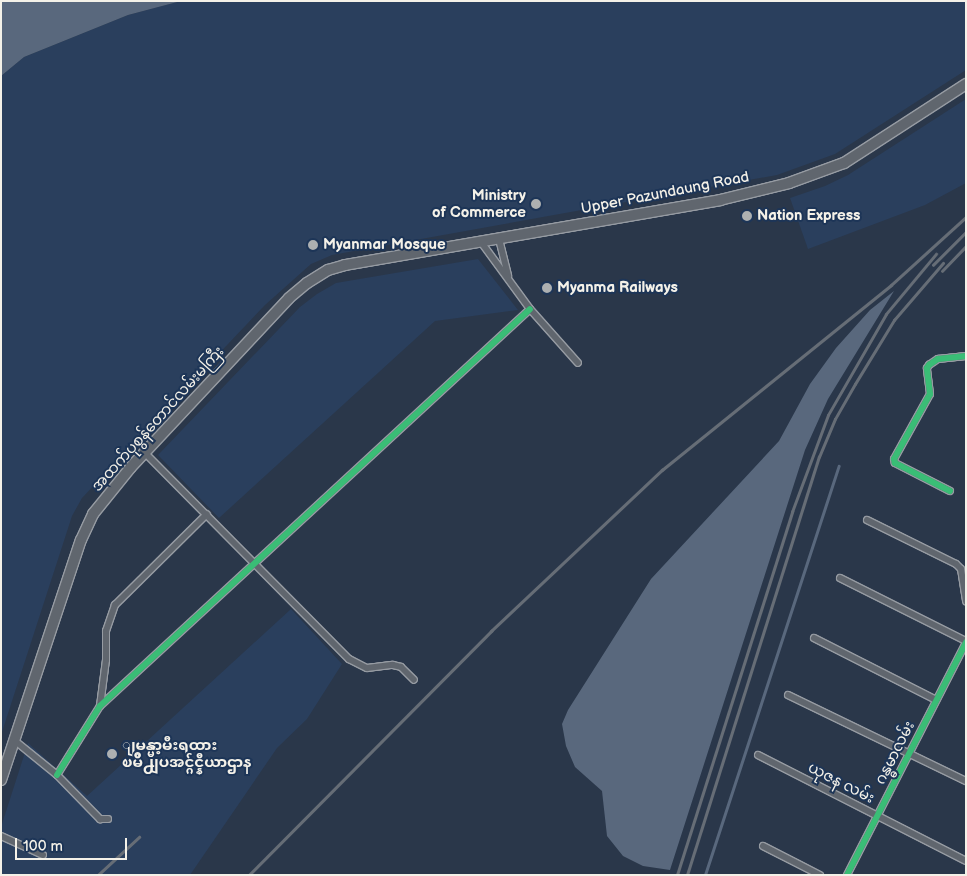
<!DOCTYPE html>
<html>
<head>
<meta charset="utf-8">
<style>
	body { margin:0 }
	#map { position:relative; width:967px; height:876px; overflow:hidden; background:#2a374a; font-family:"Balsamiq Sans","Noto Sans Myanmar",sans-serif }
	div>[style] { position:absolute }
	.built>* { inset:0; background:#2a3f5d }
	.water>* { inset:0; background:#59687d }
	.stream>* { height:2.5px; margin:-1.25px; padding:0 1.25px; transform-origin:1.25px; border-radius:1.25px; background:#59687d }
	.roads { filter:drop-shadow(1px 0 #979ca3) drop-shadow(-1px 0 #979ca3) drop-shadow(0 1px #979ca3) drop-shadow(0 -1px #979ca3) }
	.street>* { height:6px; margin:-3px; padding:0 3px; transform-origin:3px; border-radius:3px; background:#60666e }
	.primary>* { height:10px; margin:-5px; padding:0 5px; transform-origin:5px; border-radius:5px; background:#60666e }
	.rail>* { height:2.5px; margin:-1.25px; padding:0 1.25px; transform-origin:1.25px; border-radius:1.25px; background:#666d76 }
	.cycleway>* { height:6px; margin:-3px; padding:0 3px; transform-origin:3px; border-radius:3px; background:#3abd76 }
	.dots>* { width:14px; height:14px; translate:-50% -50%; box-sizing:border-box; border:2px solid #1d3557; border-radius:50% }
	span { translate:-50% -50%; white-space:nowrap; text-align:center; line-height:1.15; -webkit-text-stroke:4px #1d3557; paint-order:stroke }
	.street-label { font-size:15px; color:#f4f1e8 }
	.poi-label { font-size:15px; color:#f4f1e8; font-weight:700 }
	.right { translate:-100% -50%; text-align:right }
	.left { translate:0 -50%; text-align:left }
	.frame { position:absolute; inset:0; border:2px solid #f4f1e8; pointer-events:none }
	.scale { position:absolute; left:15px; top:838px; width:112px; height:22px; box-sizing:border-box; border:2px solid #f4f1e8; border-top:0; padding-left:6px; font-size:15px; line-height:18px; white-space:nowrap; color:#f4f1e8; -webkit-text-stroke:4px #1d3557; paint-order:stroke }
</style>
</head>
<body>
<div id="map">
	<div class="built">
		<i style="clip-path:polygon(181px 1px,966px 1px,966px 70px,835px 154px,777px 175px,332px 255px,311px 264px,265px 305px,82px 498px,72px 516px,1px 735px,1px 76px,24px 57px,128px 15px)"></i>
		<i style="clip-path:polygon(966px 99px,966px 183px,925px 205px,808px 249px,790px 198px,825px 186px,848px 175px)"></i>
		<i style="clip-path:polygon(478px 259px,518px 310px,435px 321px,219px 518px,158px 455px,300px 307px,317px 294px,336px 283px)"></i>
		<i style="clip-path:polygon(291px 609px,342px 664px,307px 719px,277px 748px,190px 875px,1px 875px,1px 827px,28px 743px,87px 796px)"></i>
	</div>
	<div class="water">
		<i style="clip-path:polygon(1px 1px,181px 1px,128px 15px,24px 57px,1px 76px)"></i>
		<i style="clip-path:polygon(894px 291px,828px 399px,805px 450px,670px 870px,643px 866px,623px 856px,607px 836px,602px 791px,575px 767px,566px 746px,562px 724px,568px 710px,651px 579px,779px 441px,810px 384px,836px 348px,870px 310px)"></i>
	</div>
	<div class="stream">
		<i style="left:705px;top:875px;width:430px;rotate:-71.9deg"></i>
	</div>
	<div class="roads">
		<div class="street">
			<i style="left:499px;top:239px;width:38px;rotate:76deg"></i>
			<i style="left:481px;top:242px;width:83px;rotate:53.8deg"></i>
			<i style="left:530px;top:309px;width:72px;rotate:48.4deg"></i>
			<i style="left:145px;top:453px;width:290px;rotate:45.3deg"></i>
			<i style="left:349px;top:659px;width:20px;rotate:27deg"></i>
			<i style="left:367px;top:668px;width:26px;rotate:-7deg"></i>
			<i style="left:393px;top:665px;width:8px;rotate:14deg"></i>
			<i style="left:401px;top:667px;width:18px;rotate:45deg"></i>
			<i style="left:950px;top:491px;width:62px;rotate:-153deg"></i>
			<i style="left:895px;top:463px;width:4px;rotate:-104deg"></i>
			<i style="left:894px;top:459px;width:74px;rotate:-61deg"></i>
			<i style="left:930px;top:394px;width:26px;rotate:-97deg"></i>
			<i style="left:927px;top:368px;width:4px;rotate:-56deg"></i>
			<i style="left:929px;top:365px;width:11px;rotate:-34deg"></i>
			<i style="left:938px;top:359px;width:28px;rotate:-6deg"></i>
			<i style="left:867px;top:520px;width:99px;rotate:26.3deg"></i>
			<i style="left:956px;top:564px;width:7px;rotate:45deg"></i>
			<i style="left:961px;top:569px;width:33px;rotate:81deg"></i>
			<i style="left:840px;top:578px;width:141px;rotate:26.6deg"></i>
			<i style="left:814px;top:638px;width:137px;rotate:26.9deg"></i>
			<i style="left:788px;top:695px;width:198px;rotate:25.8deg"></i>
			<i style="left:100px;top:706px;width:46px;rotate:-82.6deg"></i>
			<i style="left:106px;top:660px;width:29px;rotate:-90deg"></i>
			<i style="left:106px;top:631px;width:28px;rotate:-71deg"></i>
			<i style="left:115px;top:605px;width:129px;rotate:-44.7deg"></i>
			<i style="left:14px;top:740px;width:55px;rotate:39.1deg"></i>
			<i style="left:57px;top:775px;width:62px;rotate:45.7deg"></i>
			<i style="left:100px;top:819px;width:8px"></i>
			<i style="left:758px;top:755px;width:233px;rotate:27deg"></i>
			<i style="left:57px;top:775px;width:81px;rotate:-58.1deg"></i>
			<i style="left:100px;top:706px;width:585px;rotate:-42.71deg"></i>
			<i style="left:1px;top:836px;width:46px;rotate:24.3deg"></i>
			<i style="left:763px;top:846px;width:64px;rotate:27deg"></i>
			<i style="left:847px;top:875px;width:262px;rotate:-62.9deg"></i>
		</div>
		<div class="primary">
			<i style="left:1px;top:780px;width:253px;rotate:-71.6deg"></i>
			<i style="left:81px;top:540px;width:29px;rotate:-65deg"></i>
			<i style="left:93px;top:514px;width:60px;rotate:-51deg"></i>
			<i style="left:131px;top:467px;width:231px;rotate:-46.9deg"></i>
			<i style="left:289px;top:298px;width:23px;rotate:-40deg"></i>
			<i style="left:307px;top:283px;width:25px;rotate:-32deg"></i>
			<i style="left:328px;top:270px;width:18px;rotate:-16deg"></i>
			<i style="left:345px;top:265px;width:381px;rotate:-9.8deg"></i>
			<i style="left:720px;top:200px;width:71px;rotate:-13.8deg"></i>
			<i style="left:789px;top:183px;width:59px;rotate:-20deg"></i>
			<i style="left:844px;top:163px;width:145px;rotate:-32.9deg"></i>
		</div>
	</div>
	<div class="rail">
		<i style="left:933px;top:265px;width:47px;rotate:-45deg"></i>
		<i style="left:942px;top:271px;width:35px;rotate:-46deg"></i>
		<i style="left:98px;top:875px;width:56px;rotate:-42.8deg"></i>
		<i style="left:249px;top:875px;width:344px;rotate:-45.2deg"></i>
		<i style="left:491px;top:631px;width:235px;rotate:-43.3deg"></i>
		<i style="left:662px;top:470px;width:294px;rotate:-38.9deg"></i>
		<i style="left:891px;top:285px;width:101px;rotate:-42.2deg"></i>
		<i style="left:677px;top:875px;width:381px;rotate:-72.4deg"></i>
		<i style="left:792px;top:512px;width:103px;rotate:-69.6deg"></i>
		<i style="left:828px;top:415px;width:116px;rotate:-60.1deg"></i>
		<i style="left:886px;top:314px;width:78px;rotate:-50.2deg"></i>
		<i style="left:687px;top:875px;width:438px;rotate:-72.5deg"></i>
		<i style="left:819px;top:457px;width:41px;rotate:-67.2deg"></i>
		<i style="left:835px;top:419px;width:40px;rotate:-60.3deg"></i>
		<i style="left:855px;top:384px;width:75px;rotate:-58.6deg"></i>
		<i style="left:894px;top:320px;width:75px;rotate:-49.3deg"></i>
	</div>
	<div class="cycleway">
		<i style="left:950px;top:491px;width:62px;rotate:-153deg"></i>
		<i style="left:895px;top:463px;width:4px;rotate:-104deg"></i>
		<i style="left:894px;top:459px;width:74px;rotate:-61deg"></i>
		<i style="left:930px;top:394px;width:26px;rotate:-97deg"></i>
		<i style="left:927px;top:368px;width:4px;rotate:-56deg"></i>
		<i style="left:929px;top:365px;width:11px;rotate:-34deg"></i>
		<i style="left:938px;top:359px;width:28px;rotate:-6deg"></i>
		<i style="left:57px;top:775px;width:81px;rotate:-58.1deg"></i>
		<i style="left:100px;top:706px;width:585px;rotate:-42.71deg"></i>
		<i style="left:847px;top:875px;width:262px;rotate:-62.9deg"></i>
	</div>
	<div class="dots">
		<i style="left:536px;top:204px;background:#adb0b1"></i>
		<i style="left:747px;top:216px;background:#adb0b1"></i>
		<i style="left:313px;top:245px;background:#adb0b1"></i>
		<i style="left:547px;top:288px;background:#adb0b1"></i>
		<i style="left:112px;top:754px;background:#adb0b1"></i>
	</div>
	<div class="street-label">
		<span style="left:665px;top:193px;rotate:-11deg">Upper Pazundaung Road</span>
		<span style="left:158px;top:419px;rotate:-48deg">အထက်ပုစွန်တောင်လမ်းမကြီး</span>
		<span style="left:895px;top:753px;rotate:-63deg">ဂန္ဓမာလမ်း</span>
		<span style="left:841px;top:783px;rotate:27deg">ယုဇန လမ်း</span>
	</div>
	<div class="poi-label">
		<span class="right" style="left:526px;top:204px">Ministry<br>of Commerce</span>
		<span class="left" style="left:757px;top:216px">Nation Express</span>
		<span class="left" style="left:323px;top:245px">Myanmar Mosque</span>
		<span class="left" style="left:557px;top:288px">Myanma Railways</span>
		<span class="left" style="left:122px;top:754px">ျမန္မာ့မီးရထား<br>ၿမိဳ႕ျပအင္ဂ်င္နီယာဌာန</span>
	</div>
	<div class="frame"></div>
	<div class="scale">100 m</div>
</div>
</body>
</html>
